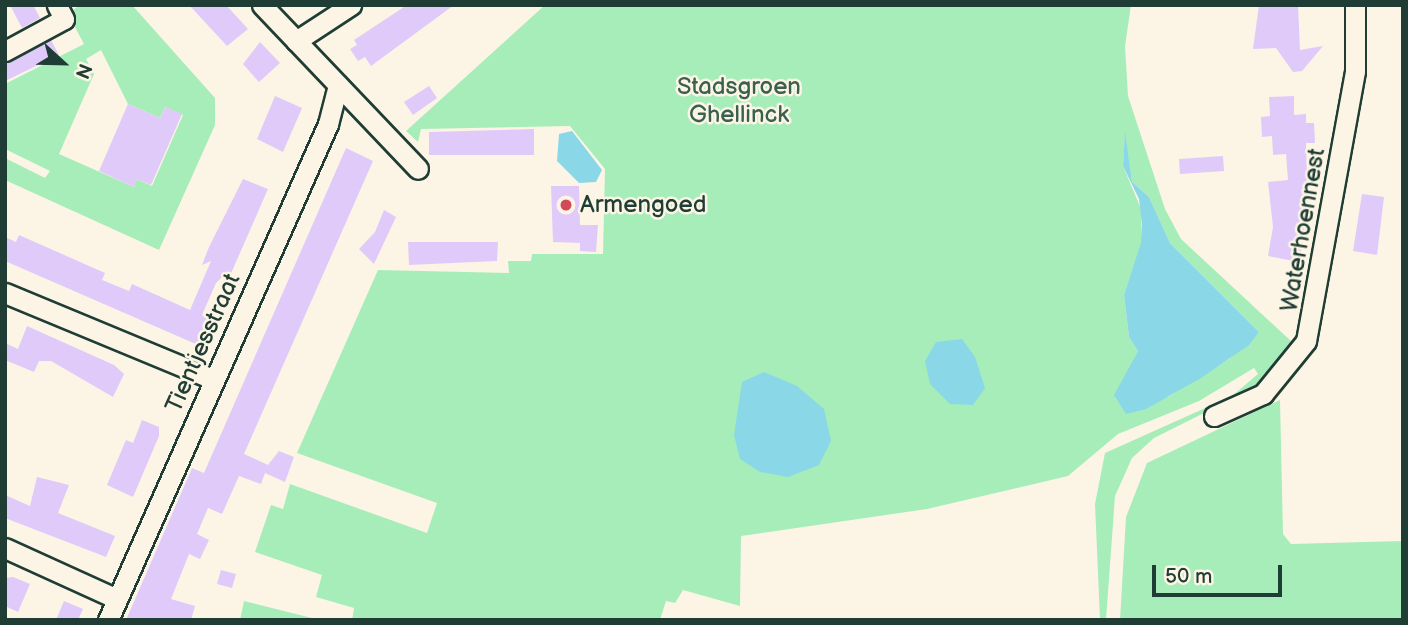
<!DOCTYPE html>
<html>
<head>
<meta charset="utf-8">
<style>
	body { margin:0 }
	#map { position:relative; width:1408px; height:625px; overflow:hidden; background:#fcf5e5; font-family:"Balsamiq Sans",sans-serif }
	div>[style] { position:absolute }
	.green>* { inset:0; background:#a7edb9 }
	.water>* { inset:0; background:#89d7e7 }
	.building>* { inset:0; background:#e0cafa }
	.roads { filter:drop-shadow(2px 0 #1f3d34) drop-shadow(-2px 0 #1f3d34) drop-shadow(0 2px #1f3d34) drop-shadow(0 -2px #1f3d34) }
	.minor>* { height:19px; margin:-9.5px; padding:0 9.5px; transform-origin:9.5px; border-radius:9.5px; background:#fcf5e5 }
	.dots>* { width:19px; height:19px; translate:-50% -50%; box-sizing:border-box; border:4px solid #fcf5e5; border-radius:50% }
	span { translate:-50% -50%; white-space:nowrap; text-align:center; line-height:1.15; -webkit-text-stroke:5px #fcf5e5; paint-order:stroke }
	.park-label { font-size:24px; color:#3a604f }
	.poi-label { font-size:24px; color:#1f3d34 }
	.left { translate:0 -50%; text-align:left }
	.street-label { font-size:24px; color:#1f3d34 }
	.frame { position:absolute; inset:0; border:7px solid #1f3d34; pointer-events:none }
	.north { position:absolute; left:28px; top:28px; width:70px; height:70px; -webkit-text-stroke:5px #fcf5e5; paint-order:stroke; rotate:112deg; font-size:19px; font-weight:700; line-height:28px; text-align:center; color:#1f3d34 }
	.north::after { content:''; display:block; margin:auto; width:24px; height:32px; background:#1f3d34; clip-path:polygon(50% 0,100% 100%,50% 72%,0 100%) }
	.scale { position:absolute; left:1152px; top:565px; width:130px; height:32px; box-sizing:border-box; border:4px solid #1f3d34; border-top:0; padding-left:9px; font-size:21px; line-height:24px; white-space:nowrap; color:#1f3d34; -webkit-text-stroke:5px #fcf5e5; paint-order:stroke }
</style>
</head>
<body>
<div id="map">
	<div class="green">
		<i style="clip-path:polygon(evenodd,80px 5px,132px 5px,215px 98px,215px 125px,159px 250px,5px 180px,5px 158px,45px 178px,50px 171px,5px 149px,5px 84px,84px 44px,68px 14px,80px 5px,101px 50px,128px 104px,160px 118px,165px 107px,183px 115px,152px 186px,137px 179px,134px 187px,59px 154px,94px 74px,86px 59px,101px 50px)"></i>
		<i style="clip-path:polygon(evenodd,545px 5px,1131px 5px,1125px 46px,1128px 96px,1165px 209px,1181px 239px,1292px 342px,1260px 385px,1154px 438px,1132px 458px,1115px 496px,1106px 620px,1100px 620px,1095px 504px,1105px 453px,1232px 396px,1258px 374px,1254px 368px,1199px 401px,1118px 434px,1068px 476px,927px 509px,741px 536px,740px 606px,683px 590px,675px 603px,666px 601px,660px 620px,352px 620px,354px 608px,316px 597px,322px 575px,255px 552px,271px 505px,283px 509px,290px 484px,427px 533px,437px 503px,297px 453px,378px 270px,509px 273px,508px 261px,531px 261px,532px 254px,603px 254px,605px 169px,570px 126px,421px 129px,418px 142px,406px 131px,545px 5px,1125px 136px,1132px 182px,1149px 197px,1170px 243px,1259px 332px,1229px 359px,1168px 397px,1115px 395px,1138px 351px,1129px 337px,1124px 295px,1142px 243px,1141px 209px,1123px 166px,1125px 136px)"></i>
		<i style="clip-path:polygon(1280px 400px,1283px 534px,1291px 544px,1403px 541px,1403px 620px,1120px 620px,1126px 517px,1147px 463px)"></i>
		<i style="clip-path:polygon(244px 601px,320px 620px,240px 620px)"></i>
	</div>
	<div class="water">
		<i style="clip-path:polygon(572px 131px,602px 170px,596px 182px,579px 183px,557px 161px,559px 134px)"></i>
		<i style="clip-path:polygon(1125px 132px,1132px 182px,1149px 197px,1170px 243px,1259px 332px,1249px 345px,1201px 378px,1146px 409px,1126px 414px,1114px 395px,1138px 351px,1129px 337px,1124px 295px,1141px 243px,1142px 224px,1139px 199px,1123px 166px)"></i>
		<i style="clip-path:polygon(962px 339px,975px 357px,985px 388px,973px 405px,950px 404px,930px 384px,925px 361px,936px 342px)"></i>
		<i style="clip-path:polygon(764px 372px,797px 386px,824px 409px,831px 441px,819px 465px,788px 477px,760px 472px,740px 459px,734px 435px,742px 382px)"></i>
	</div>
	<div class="building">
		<i style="clip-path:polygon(10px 5px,33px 5px,40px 18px,22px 28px)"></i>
		<i style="clip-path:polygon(189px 5px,226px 5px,248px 29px,227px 46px)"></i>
		<i style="clip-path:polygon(407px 5px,454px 5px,371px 66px,365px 57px,358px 61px,350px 49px,357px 45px,354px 40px)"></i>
		<i style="clip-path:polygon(1259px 5px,1298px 5px,1300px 50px,1323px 46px,1302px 71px,1293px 72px,1276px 48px,1253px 49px)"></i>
		<i style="clip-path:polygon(51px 40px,59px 55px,5px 81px,5px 63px)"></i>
		<i style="clip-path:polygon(260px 42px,280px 63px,259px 82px,243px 64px)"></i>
		<i style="clip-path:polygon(429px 86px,437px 98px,413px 115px,404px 102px)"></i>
		<i style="clip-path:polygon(275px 96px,302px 108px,283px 152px,257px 139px)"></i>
		<i style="clip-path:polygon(1294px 96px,1294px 115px,1306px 114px,1306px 123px,1314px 123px,1315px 143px,1306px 143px,1308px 207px,1299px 262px,1268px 256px,1273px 227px,1268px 182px,1288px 180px,1286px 154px,1273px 155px,1272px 136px,1262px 137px,1261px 117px,1270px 116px,1269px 97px)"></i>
		<i style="clip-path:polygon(128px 104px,160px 118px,165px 107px,182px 114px,151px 185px,137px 179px,134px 187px,99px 171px)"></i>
		<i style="clip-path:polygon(534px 129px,534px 155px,429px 155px,429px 132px)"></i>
		<i style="clip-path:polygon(346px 148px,373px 161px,244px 454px,268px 465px,279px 451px,294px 457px,285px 482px,265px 473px,261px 484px,239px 476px,222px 514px,208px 508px,197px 534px,209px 540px,200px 559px,189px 554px,171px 599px,195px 606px,191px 620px,126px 620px,192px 468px,204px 473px)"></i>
		<i style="clip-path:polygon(1223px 156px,1224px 171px,1180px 174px,1179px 159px)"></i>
		<i style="clip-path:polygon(243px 179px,268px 189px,229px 278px,223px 276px,216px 283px,202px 315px,210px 319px,198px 345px,5px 261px,5px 237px,16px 242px,19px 235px,105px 273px,102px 280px,129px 291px,132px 284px,190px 310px,211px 261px,202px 265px,209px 247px)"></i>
		<i style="clip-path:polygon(551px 186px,579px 186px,580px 225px,598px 225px,596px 252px,580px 251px,580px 243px,553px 242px)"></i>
		<i style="clip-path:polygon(1362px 194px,1384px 197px,1377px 255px,1353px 251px)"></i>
		<i style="clip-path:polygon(384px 210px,396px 217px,374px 264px,359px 249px,375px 232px)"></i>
		<i style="clip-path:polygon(408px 242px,498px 242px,497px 261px,409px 265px)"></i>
		<i style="clip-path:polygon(27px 326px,114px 365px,124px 374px,113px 397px,51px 361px,39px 361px,34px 372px,5px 360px,5px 343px,18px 349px)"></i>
		<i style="clip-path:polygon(142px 420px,159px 427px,159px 436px,133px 497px,107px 485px,126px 440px,133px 443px)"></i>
		<i style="clip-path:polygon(37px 477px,69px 485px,58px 513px,115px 536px,106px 557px,5px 518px,5px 495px,30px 506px)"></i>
		<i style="clip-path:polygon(221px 570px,236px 574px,232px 588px,217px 584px)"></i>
		<i style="clip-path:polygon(13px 577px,30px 584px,18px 612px,5px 606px,5px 578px)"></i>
		<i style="clip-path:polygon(64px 601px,83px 609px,78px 620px,56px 620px)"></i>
	</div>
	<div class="roads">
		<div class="minor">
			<i style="left:262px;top:5px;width:226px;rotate:46.4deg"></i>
			<i style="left:296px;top:41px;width:66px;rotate:-33.2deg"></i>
			<i style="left:5px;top:51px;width:67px;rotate:-28.5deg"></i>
			<i style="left:64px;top:19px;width:16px;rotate:-117deg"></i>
			<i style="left:5px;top:293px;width:225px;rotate:22.5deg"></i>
			<i style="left:1214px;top:416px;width:54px;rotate:-24.2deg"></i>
			<i style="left:1263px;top:394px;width:68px;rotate:-50.9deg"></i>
			<i style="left:1306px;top:341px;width:274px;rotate:-79.7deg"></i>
			<i style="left:1355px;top:71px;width:66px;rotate:-90deg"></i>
			<i style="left:5px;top:548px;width:123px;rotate:24.5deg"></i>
			<i style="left:108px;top:620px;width:543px;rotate:-66.08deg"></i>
			<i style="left:328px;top:124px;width:40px;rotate:-75.6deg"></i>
		</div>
	</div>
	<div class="dots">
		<i style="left:566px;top:205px;background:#d1495b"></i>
	</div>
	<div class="park-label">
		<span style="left:739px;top:101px">Stadsgroen<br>Ghellinck</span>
	</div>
	<div class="poi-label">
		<span class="left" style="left:580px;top:205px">Armengoed</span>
	</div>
	<div class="street-label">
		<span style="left:1303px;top:230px;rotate:-80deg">Waterhoennest</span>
		<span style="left:203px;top:343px;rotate:-66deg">Tientjesstraat</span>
	</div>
	<div class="frame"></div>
	<div class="north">N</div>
	<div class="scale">50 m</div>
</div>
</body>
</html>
